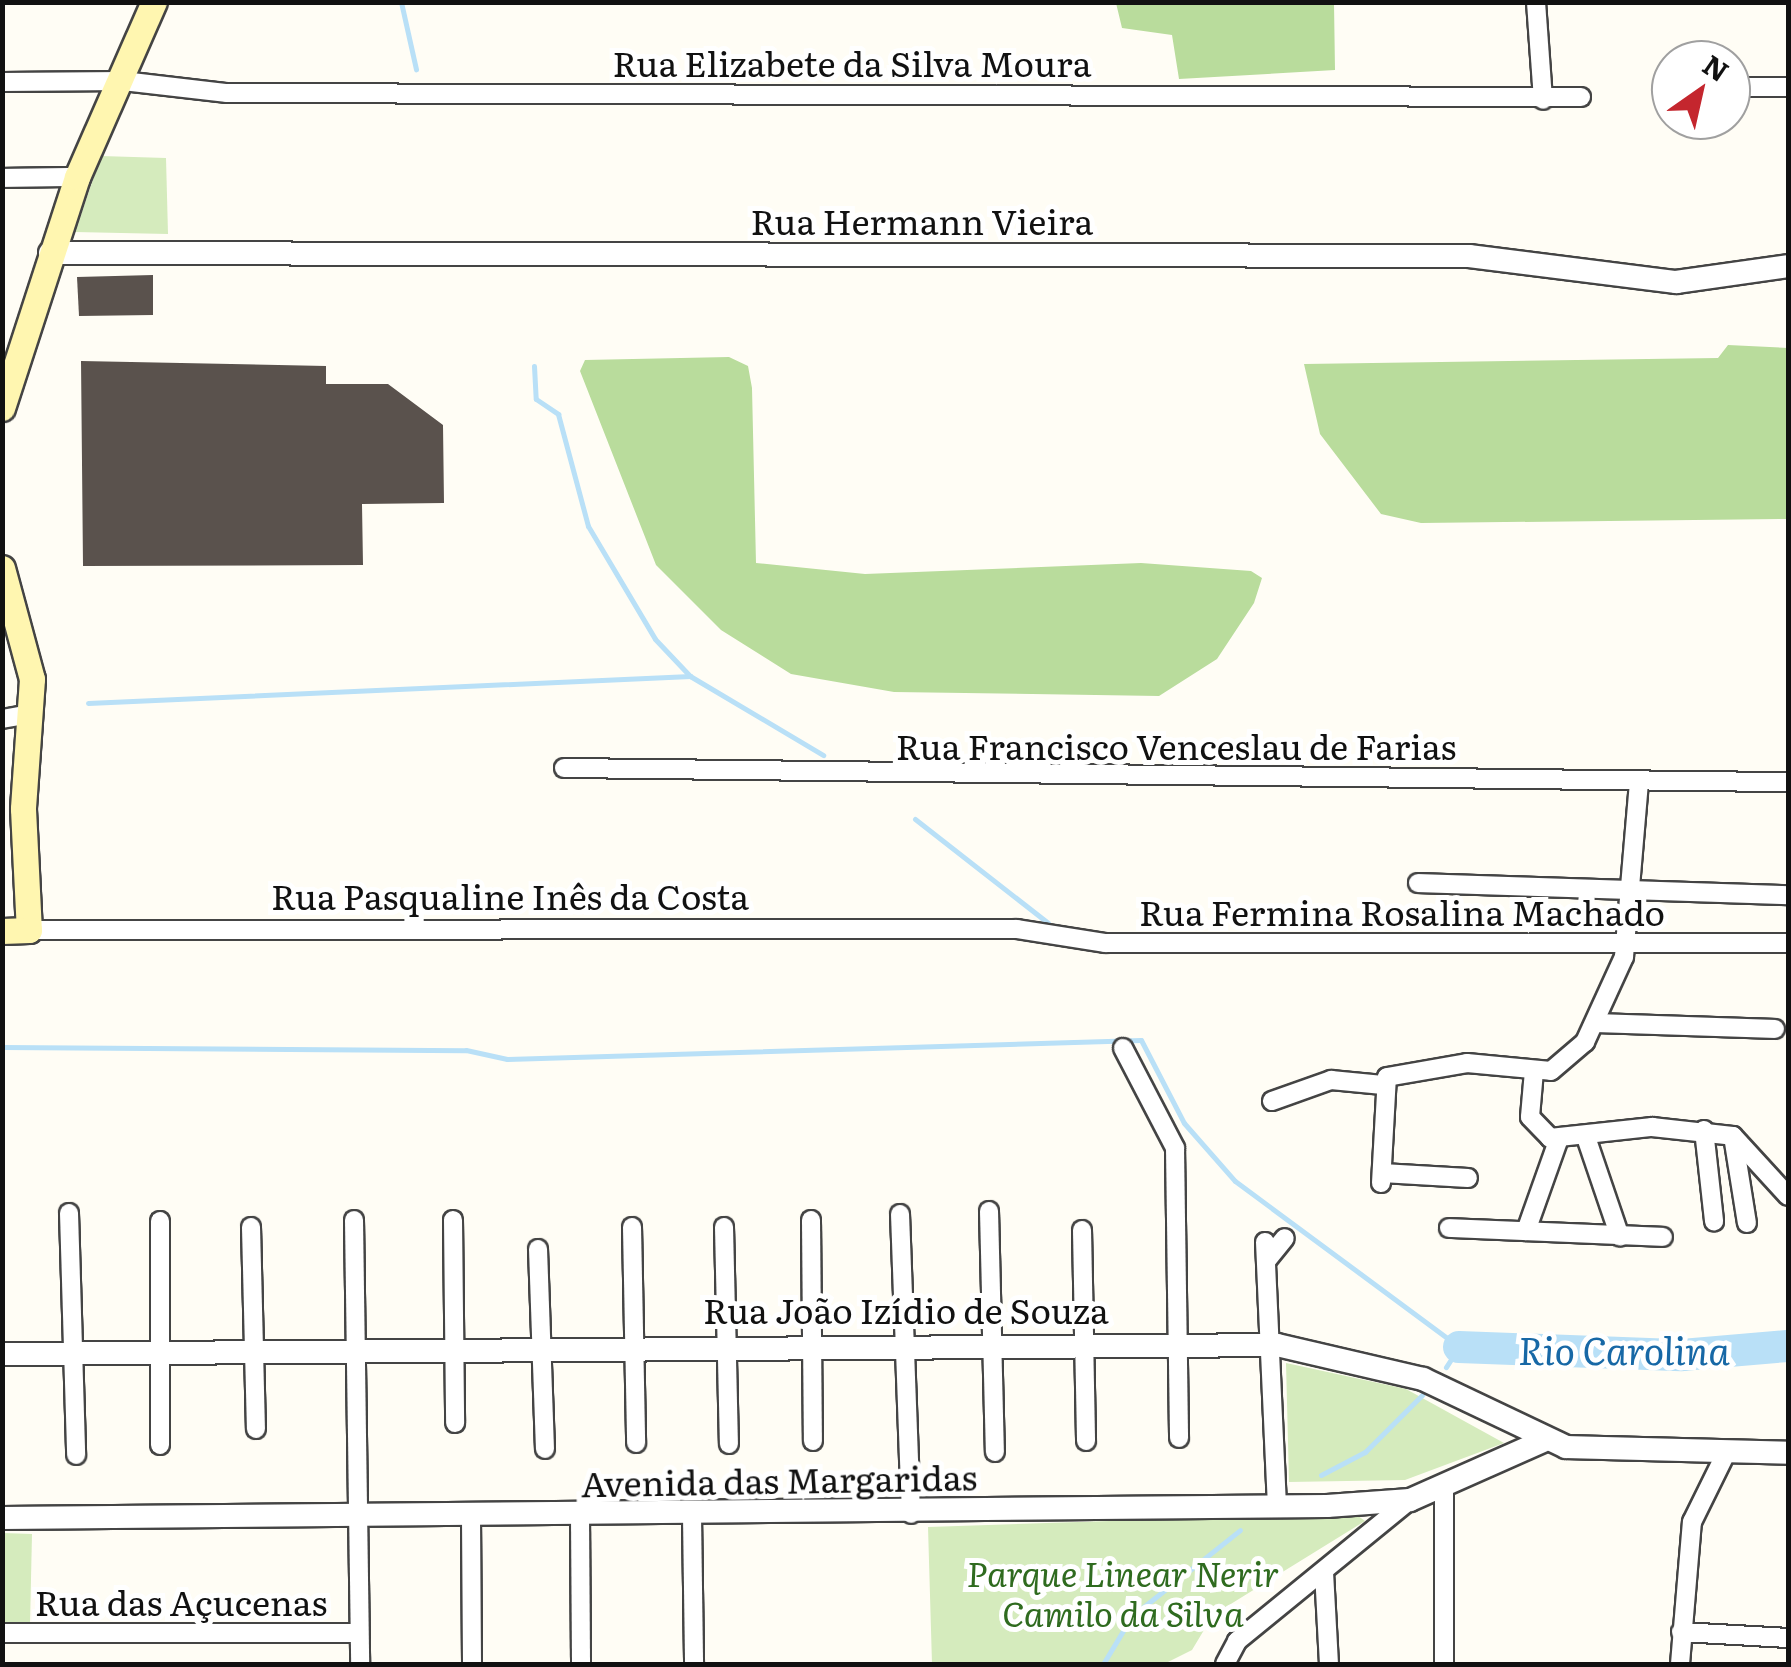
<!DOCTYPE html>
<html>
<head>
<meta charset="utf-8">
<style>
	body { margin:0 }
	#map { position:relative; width:1791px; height:1667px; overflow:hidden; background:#fffdf5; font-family:Literata,serif }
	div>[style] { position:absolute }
	.green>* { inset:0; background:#d5ebbd }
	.forest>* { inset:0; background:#b9dc9c }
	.stream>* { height:5px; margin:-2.5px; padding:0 2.5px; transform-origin:2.5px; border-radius:2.5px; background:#b9e0f7 }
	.river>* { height:32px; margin:-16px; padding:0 16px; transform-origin:16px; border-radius:16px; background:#b9e0f7 }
	.building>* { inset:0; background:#5a524d }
	.roads { filter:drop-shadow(2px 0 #444) drop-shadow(-2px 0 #444) drop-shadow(0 2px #444) drop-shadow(0 -2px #444) }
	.minor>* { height:18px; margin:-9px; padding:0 9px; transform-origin:9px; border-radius:9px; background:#fff }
	.tertiary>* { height:22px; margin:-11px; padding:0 11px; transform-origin:11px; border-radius:11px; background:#fff }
	.secondary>* { height:25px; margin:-12.5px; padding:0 12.5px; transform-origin:12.5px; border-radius:12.5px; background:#fff6b0 }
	span { translate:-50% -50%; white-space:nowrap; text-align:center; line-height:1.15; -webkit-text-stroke:10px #fff; paint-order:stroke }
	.street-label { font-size:35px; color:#111 }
	.park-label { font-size:35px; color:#2f6b1f; font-style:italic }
	.water-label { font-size:38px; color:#1768a6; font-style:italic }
	.frame { position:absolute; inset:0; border:5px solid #111; pointer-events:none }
	.north { position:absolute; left:1651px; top:40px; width:100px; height:100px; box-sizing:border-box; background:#fff; border:2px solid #a0a0a0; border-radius:50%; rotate:34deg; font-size:28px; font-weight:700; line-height:40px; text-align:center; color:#111 }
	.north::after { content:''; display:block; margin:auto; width:35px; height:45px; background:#c4262e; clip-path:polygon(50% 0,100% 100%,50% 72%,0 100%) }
</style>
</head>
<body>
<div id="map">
	<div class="green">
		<i style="clip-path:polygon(101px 156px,166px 158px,168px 234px,75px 232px)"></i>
		<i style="clip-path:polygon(1286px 1363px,1406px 1389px,1504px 1443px,1405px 1480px,1289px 1482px)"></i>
		<i style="clip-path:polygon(1354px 1513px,1365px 1521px,1213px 1615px,1192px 1650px,1164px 1664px,932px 1664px,928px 1527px)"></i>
		<i style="clip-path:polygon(3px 1533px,32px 1534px,30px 1624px,3px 1624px)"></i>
	</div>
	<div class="forest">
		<i style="clip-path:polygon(1116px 3px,1334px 3px,1335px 70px,1179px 79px,1172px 35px,1122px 28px)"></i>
		<i style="clip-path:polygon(1728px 345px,1788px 348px,1788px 519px,1421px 523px,1381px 514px,1320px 434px,1304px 364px,1718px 358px)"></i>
		<i style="clip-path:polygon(729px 357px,748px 366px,752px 388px,756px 563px,865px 574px,1141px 563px,1251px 571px,1262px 578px,1254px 603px,1217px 659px,1159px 696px,894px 692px,791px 674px,721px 630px,656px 565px,580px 371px,585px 360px)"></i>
	</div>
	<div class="stream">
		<i style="left:401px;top:2px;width:69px;rotate:77.4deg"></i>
		<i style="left:534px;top:366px;width:33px;rotate:87deg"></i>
		<i style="left:536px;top:399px;width:27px;rotate:34deg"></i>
		<i style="left:558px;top:414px;width:116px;rotate:75deg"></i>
		<i style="left:588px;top:526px;width:131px;rotate:59.3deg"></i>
		<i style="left:655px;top:639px;width:51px;rotate:46.6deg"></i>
		<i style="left:690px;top:676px;width:155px;rotate:30.7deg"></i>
		<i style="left:88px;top:703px;width:603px;rotate:-2.57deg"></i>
		<i style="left:915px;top:819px;width:169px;rotate:38deg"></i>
		<i style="left:2px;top:1047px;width:464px;rotate:0.4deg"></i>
		<i style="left:466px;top:1050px;width:42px;rotate:12.4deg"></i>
		<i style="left:507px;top:1059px;width:634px;rotate:-1.72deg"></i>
		<i style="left:1141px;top:1040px;width:93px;rotate:62.6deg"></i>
		<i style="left:1184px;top:1123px;width:77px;rotate:48.7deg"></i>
		<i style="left:1235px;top:1181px;width:279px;rotate:36.5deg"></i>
		<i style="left:1459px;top:1347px;width:24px;rotate:123deg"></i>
		<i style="left:1321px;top:1475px;width:50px;rotate:-27.6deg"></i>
		<i style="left:1365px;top:1452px;width:81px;rotate:-45deg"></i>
		<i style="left:1103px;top:1664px;width:56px;rotate:-58.9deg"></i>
		<i style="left:1132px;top:1616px;width:138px;rotate:-38.5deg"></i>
	</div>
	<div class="river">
		<i style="left:1459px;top:1347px;width:223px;rotate:2.1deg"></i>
		<i style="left:1682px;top:1355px;width:106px;rotate:-4.9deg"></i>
	</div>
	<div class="building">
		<i style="clip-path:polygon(153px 275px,153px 315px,79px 316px,77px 277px)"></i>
		<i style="clip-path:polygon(81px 361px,326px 366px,326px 384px,388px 384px,443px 425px,444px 503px,362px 504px,363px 565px,83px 566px)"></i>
	</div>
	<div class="roads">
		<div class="minor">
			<i style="left:1536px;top:2px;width:98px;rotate:85.9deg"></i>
			<i style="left:2px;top:82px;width:121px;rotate:-0.5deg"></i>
			<i style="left:123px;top:81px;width:105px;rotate:6.6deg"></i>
			<i style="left:227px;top:93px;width:1354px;rotate:0.17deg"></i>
			<i style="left:1731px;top:87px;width:57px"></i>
			<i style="left:2px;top:178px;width:75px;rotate:-0.8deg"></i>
			<i style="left:2px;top:719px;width:28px;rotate:-10deg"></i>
			<i style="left:564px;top:768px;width:1224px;rotate:0.66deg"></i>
			<i style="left:1418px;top:883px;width:370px;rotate:1.9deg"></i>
			<i style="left:29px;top:930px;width:988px;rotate:-0.06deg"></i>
			<i style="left:1017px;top:929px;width:89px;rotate:9deg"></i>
			<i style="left:1105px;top:943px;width:683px"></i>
			<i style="left:1597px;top:1023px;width:178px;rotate:1.9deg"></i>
			<i style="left:1123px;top:1048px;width:113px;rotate:62.5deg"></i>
			<i style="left:1175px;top:1148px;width:290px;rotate:89.2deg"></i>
			<i style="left:1534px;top:1071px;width:46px;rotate:95deg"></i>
			<i style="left:1530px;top:1117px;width:29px;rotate:46deg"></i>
			<i style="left:1550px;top:1138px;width:103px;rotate:-6.2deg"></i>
			<i style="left:1652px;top:1127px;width:81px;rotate:6.3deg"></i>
			<i style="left:1733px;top:1136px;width:81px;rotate:47.5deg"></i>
			<i style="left:1272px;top:1101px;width:63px;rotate:-19.6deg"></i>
			<i style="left:1331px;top:1080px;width:52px;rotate:5.5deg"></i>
			<i style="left:1704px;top:1130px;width:92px;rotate:83.7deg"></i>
			<i style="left:1733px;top:1136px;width:88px;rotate:80.9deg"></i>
			<i style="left:1587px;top:1140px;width:102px;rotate:71.2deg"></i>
			<i style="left:1382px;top:1173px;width:86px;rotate:3.3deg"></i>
			<i style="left:1381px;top:1183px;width:106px;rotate:-86.8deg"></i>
			<i style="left:1387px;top:1077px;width:81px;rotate:-9.9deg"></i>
			<i style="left:1467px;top:1063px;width:84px;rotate:5.4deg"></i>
			<i style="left:1551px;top:1071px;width:45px;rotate:-40.5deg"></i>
			<i style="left:1585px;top:1042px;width:94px;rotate:-65.4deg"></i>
			<i style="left:1624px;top:957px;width:177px;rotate:-85.1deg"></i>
			<i style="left:989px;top:1211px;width:241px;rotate:88.6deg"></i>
			<i style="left:69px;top:1213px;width:242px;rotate:88.3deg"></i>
			<i style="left:900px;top:1214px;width:300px;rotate:87.9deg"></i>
			<i style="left:354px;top:1220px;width:444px;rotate:89.2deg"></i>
			<i style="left:453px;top:1220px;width:203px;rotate:89.4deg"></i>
			<i style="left:811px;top:1220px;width:221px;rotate:89.5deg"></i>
			<i style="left:160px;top:1221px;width:224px;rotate:90deg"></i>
			<i style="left:251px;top:1227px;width:202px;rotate:88.6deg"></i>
			<i style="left:632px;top:1227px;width:216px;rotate:88.9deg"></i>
			<i style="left:724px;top:1227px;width:217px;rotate:88.7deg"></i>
			<i style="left:1449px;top:1228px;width:214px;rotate:2.4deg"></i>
			<i style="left:1082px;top:1230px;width:211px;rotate:88.9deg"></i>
			<i style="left:1526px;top:1231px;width:96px;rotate:-70.4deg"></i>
			<i style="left:1265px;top:1242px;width:261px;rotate:87.4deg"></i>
			<i style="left:538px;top:1249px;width:200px;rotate:88deg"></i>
			<i style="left:1267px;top:1260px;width:28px;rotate:-51deg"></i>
			<i style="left:692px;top:1516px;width:148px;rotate:89.2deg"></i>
			<i style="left:580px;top:1517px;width:147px;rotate:89.6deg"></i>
			<i style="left:471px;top:1518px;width:146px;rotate:89.6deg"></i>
			<i style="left:1324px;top:1572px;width:92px;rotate:86.9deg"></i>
			<i style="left:1681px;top:1632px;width:107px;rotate:3.2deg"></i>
			<i style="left:2px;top:1633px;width:357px"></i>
			<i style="left:1225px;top:1664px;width:26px;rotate:-62deg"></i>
			<i style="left:1237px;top:1641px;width:223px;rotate:-39.2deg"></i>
			<i style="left:1444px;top:1664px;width:178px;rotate:-90deg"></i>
			<i style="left:1680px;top:1664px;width:143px;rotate:-85.2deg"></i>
			<i style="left:1692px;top:1522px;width:77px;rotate:-63.8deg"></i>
		</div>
		<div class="tertiary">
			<i style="left:50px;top:253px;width:1419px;rotate:0.12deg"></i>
			<i style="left:1469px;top:256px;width:209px;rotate:7.2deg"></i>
			<i style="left:1676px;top:282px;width:113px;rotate:-8.1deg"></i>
			<i style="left:2px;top:1354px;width:1275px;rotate:-0.4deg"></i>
			<i style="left:1277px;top:1345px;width:150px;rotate:13.1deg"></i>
			<i style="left:1423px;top:1379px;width:158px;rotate:25.4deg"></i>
			<i style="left:1566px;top:1447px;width:222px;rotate:1.5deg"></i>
			<i style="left:2px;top:1518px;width:1325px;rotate:-0.52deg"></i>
			<i style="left:1327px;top:1506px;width:83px;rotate:-4.1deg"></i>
			<i style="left:1410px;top:1500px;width:145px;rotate:-23.9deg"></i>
		</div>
		<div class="secondary">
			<i style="left:2px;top:408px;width:243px;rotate:-72deg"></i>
			<i style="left:77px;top:177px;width:191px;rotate:-66.3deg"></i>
			<i style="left:2px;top:568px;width:115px;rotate:74.9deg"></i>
			<i style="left:32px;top:679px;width:130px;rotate:94deg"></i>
			<i style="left:23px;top:809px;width:121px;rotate:87.2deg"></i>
			<i style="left:29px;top:930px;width:27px;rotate:178deg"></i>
		</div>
	</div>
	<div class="street-label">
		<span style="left:852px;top:62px">Rua Elizabete da Silva Moura</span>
		<span style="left:922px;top:220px">Rua Hermann Vieira</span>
		<span style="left:1176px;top:745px">Rua Francisco Venceslau de Farias</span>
		<span style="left:510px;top:895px">Rua Pasqualine Inês da Costa</span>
		<span style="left:1402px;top:911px">Rua Fermina Rosalina Machado</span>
		<span style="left:906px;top:1309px">Rua João Izídio de Souza</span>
		<span style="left:779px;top:1479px;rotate:-1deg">Avenida das Margaridas</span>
		<span style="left:181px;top:1601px">Rua das Açucenas</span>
	</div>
	<div class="park-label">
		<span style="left:1123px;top:1592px">Parque Linear Nerir<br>Camilo da Silva</span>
	</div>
	<div class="water-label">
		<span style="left:1624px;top:1349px">Rio Carolina</span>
	</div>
	<div class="frame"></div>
	<div class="north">N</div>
</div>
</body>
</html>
